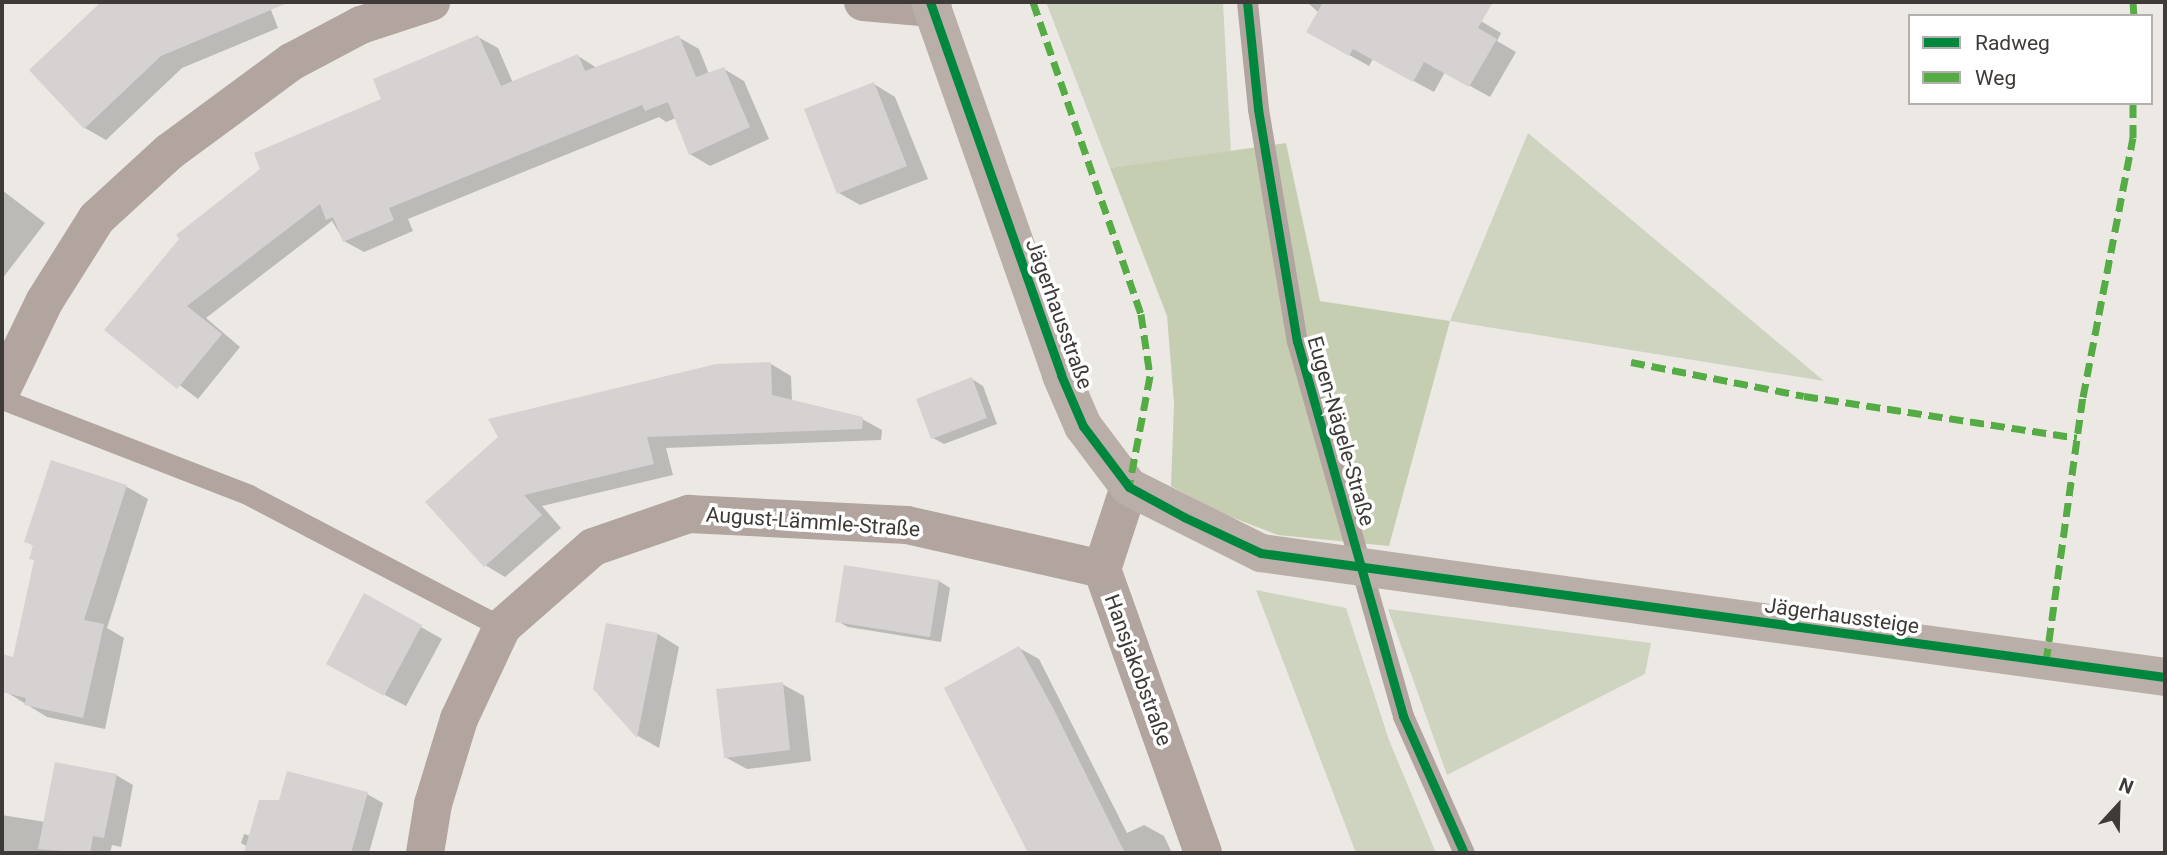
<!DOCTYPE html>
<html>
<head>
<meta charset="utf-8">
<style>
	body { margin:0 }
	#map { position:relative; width:2167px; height:855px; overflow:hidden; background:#ece9e4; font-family:Roboto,sans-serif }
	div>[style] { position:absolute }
	.green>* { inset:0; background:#cfd4c1 }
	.forest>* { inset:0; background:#c6ceb1 }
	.shadow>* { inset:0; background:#0003 }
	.building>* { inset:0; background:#d6d2d2 }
	.lane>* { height:21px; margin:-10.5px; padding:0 10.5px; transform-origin:10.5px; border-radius:10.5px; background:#b2a5a0 }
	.street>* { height:38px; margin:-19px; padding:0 19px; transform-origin:19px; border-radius:19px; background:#b2a5a0 }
	.secondary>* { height:38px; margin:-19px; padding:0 19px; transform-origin:19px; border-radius:19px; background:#b9aea8 }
	.secondary-bridge>* { height:38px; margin:-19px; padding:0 19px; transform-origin:19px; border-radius:19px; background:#b9aea8 }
	.quiet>* { height:7px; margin-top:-3.5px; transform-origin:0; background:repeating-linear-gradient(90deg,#55ac45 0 14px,transparent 0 21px) }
	.cycleway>* { height:9px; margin:-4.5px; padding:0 4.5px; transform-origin:4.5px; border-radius:4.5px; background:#00873e }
	span { translate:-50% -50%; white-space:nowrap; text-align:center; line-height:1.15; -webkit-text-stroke:7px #fff; paint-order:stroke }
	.street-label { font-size:21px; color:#3d3a37 }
	.frame { position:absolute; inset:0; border:4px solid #3d3a37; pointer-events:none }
	.legend { position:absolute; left:1908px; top:14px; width:245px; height:91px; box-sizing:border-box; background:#fff; border:2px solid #b1b0af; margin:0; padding:9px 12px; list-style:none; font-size:21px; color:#3d3a37 }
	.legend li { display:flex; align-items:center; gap:14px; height:35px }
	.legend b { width:35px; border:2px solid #b1b0af }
	.north { position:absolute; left:2083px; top:771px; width:70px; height:70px; -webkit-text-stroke:5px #fff; paint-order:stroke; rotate:22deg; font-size:19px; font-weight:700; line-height:28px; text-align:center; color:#3d3a37 }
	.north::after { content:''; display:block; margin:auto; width:24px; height:32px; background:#3d3a37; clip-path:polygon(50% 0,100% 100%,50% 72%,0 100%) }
</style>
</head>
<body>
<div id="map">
	<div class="green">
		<i style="clip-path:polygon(1046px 2px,1223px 2px,1231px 153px,1110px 168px)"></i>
		<i style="clip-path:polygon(1528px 133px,1824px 381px,1450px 321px)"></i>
		<i style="clip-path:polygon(1256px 590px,1346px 608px,1389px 740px,1436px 853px,1356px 853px)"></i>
		<i style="clip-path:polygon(1388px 609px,1651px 643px,1645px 674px,1447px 775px)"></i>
	</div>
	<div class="forest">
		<i style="clip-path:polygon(1286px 143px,1320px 301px,1450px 321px,1389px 546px,1278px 535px,1221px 513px,1171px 486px,1174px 403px,1167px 316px,1110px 168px)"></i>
	</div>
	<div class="shadow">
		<i style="clip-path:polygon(104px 2px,278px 2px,269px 5px,278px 28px,182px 68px,106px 140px,85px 128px,31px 71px)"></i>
		<i style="clip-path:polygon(1307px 2px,1449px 2px,1501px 33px,1497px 41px,1516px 52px,1490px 97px,1445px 72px,1434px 92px,1373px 59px,1369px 66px,1308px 32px,1319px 13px)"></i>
		<i style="clip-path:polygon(478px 37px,498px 48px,513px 83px,578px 56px,597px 68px,678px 37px,699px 49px,709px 74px,724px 69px,744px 81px,769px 139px,710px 166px,690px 154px,676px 118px,666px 122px,659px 117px,408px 219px,413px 231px,364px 252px,344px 241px,332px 221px,206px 318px,240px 347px,198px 399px,107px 330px,383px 100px)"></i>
		<i style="clip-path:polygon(874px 84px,895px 97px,928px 179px,860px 205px,839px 193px)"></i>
		<i style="clip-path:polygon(2px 190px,45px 223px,2px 279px)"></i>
		<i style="clip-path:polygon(771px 364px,791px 376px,792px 402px,862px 419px,882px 430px,881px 440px,666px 448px,673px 475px,542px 506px,561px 528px,505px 577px,485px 565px,428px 502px)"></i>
		<i style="clip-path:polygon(972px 379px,983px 386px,997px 424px,944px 444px,933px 438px)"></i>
		<i style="clip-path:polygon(52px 462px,127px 487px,148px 499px,107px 628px,124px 638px,105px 729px,47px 717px,8px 693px,35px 560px,34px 546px,27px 542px)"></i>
		<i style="clip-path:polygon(939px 581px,950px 588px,941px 642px,848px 627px,837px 621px)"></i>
		<i style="clip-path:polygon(421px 627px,442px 639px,406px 706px,349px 676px)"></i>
		<i style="clip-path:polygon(658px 634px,679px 647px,659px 748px,638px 736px,595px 688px)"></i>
		<i style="clip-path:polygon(1019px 648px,1039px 659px,1127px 833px,1144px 825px,1164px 836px,1172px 853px,1029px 850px)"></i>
		<i style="clip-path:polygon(782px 684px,804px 696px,811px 761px,747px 769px,725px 757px)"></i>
		<i style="clip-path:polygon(116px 775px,133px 785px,121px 847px,112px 845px,110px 853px,2px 853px,2px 815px,45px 822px)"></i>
		<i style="clip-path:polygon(367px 794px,383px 803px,369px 853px,259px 853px,241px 843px,244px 834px,251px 836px)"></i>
	</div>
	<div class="building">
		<i style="clip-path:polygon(101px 2px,290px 2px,161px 56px,84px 129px,29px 70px)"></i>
		<i style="clip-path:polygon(1323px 2px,1493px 2px,1478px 28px,1497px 39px,1469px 87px,1424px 62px,1413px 82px,1353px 49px,1349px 56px,1306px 32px)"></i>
		<i style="clip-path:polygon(478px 35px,501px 86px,578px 54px,585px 71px,679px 35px,696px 77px,724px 67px,750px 127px,689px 155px,668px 102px,645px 111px,642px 105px,389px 208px,394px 220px,343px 242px,333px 217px,326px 220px,320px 204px,187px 306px,222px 334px,177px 389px,104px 330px,179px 239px,176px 235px,260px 169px,254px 153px,381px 99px,373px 79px)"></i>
		<i style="clip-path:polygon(874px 82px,907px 166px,837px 194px,804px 109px)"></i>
		<i style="clip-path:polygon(771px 362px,772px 395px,863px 417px,862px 429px,647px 437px,654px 464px,524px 495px,542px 515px,484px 567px,425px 502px,498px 437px,488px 419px,716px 364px)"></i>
		<i style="clip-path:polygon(972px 377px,987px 418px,931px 439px,916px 399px)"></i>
		<i style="clip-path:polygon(51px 460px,127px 485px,84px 620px,104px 624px,83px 718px,24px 705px,26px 698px,2px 692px,2px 654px,13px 657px,34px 560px,29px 559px,33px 545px,24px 542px)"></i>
		<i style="clip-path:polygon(844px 565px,939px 580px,930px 637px,835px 622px)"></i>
		<i style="clip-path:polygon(364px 593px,422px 625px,384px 696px,326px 664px)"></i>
		<i style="clip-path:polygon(606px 623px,658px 633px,637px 738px,593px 689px)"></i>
		<i style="clip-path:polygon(1019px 646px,1052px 706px,1125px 853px,1028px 853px,944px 688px)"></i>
		<i style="clip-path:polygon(783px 682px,790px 750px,724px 758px,716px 689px)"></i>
		<i style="clip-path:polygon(55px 762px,117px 774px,104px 838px,93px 836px,90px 853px,38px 849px)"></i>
		<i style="clip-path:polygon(287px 771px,368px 792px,351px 853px,244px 853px,259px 800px,279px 800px)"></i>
	</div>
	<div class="lane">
		<i style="left:1247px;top:2px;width:108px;rotate:84.1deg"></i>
		<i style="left:1258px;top:109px;width:235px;rotate:80.5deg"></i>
		<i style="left:1297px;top:341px;width:390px;rotate:74.2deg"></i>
		<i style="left:1403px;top:716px;width:150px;rotate:66deg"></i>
		<i style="left:2px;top:399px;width:265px;rotate:21.2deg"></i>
		<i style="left:249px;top:495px;width:285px;rotate:27.6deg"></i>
	</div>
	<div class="street">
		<i style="left:863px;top:2px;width:70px;rotate:4.9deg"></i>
		<i style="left:2px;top:389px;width:97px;rotate:-64.2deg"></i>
		<i style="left:44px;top:302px;width:99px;rotate:-57.8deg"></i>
		<i style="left:97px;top:218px;width:98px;rotate:-42.5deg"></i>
		<i style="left:169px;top:152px;width:152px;rotate:-36.4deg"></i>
		<i style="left:291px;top:62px;width:79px;rotate:-27.9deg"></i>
		<i style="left:361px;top:25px;width:74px;rotate:-18.2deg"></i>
		<i style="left:1129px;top:487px;width:86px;rotate:108.2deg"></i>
		<i style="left:1102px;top:569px;width:301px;rotate:70.4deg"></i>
		<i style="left:425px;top:853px;width:50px;rotate:-80.7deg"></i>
		<i style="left:433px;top:804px;width:89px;rotate:-73deg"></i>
		<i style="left:459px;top:719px;width:102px;rotate:-64.9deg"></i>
		<i style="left:502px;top:627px;width:121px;rotate:-41.3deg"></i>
		<i style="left:593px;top:547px;width:102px;rotate:-19deg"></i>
		<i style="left:689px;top:514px;width:218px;rotate:2.9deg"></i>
		<i style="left:907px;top:525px;width:200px;rotate:12.7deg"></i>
	</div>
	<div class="secondary">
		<i style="left:930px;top:2px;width:395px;rotate:70.6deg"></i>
		<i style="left:1061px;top:375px;width:56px;rotate:66.7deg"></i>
		<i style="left:1083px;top:426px;width:76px;rotate:53deg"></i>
		<i style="left:1129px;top:487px;width:148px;rotate:26.6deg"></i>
		<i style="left:1514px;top:588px;width:657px;rotate:7.78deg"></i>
	</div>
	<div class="secondary-bridge">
		<i style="left:1261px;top:553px;width:255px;rotate:7.9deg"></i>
	</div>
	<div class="quiet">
		<i style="left:1033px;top:2px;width:330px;rotate:70.9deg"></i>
		<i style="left:1141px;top:314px;width:63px;rotate:81.7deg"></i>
		<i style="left:1150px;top:376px;width:113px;rotate:100.7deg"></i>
		<i style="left:2133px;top:2px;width:14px;rotate:86deg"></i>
		<i style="left:1631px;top:362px;width:176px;rotate:11.1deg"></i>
		<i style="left:1804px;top:396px;width:276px;rotate:8.7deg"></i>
		<i style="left:2046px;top:662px;width:268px;rotate:-82.1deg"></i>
		<i style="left:2083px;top:397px;width:264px;rotate:-79.1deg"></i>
		<i style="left:2133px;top:138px;width:35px;rotate:-90deg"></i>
	</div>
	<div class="cycleway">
		<i style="left:930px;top:2px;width:395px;rotate:70.6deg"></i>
		<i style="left:1061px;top:375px;width:56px;rotate:66.7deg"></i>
		<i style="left:1083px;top:426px;width:76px;rotate:53deg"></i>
		<i style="left:1129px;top:487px;width:63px;rotate:28.6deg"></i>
		<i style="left:1184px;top:517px;width:85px;rotate:25.1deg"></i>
		<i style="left:1261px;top:553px;width:912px;rotate:7.81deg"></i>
		<i style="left:1247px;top:2px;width:108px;rotate:84.1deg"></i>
		<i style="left:1258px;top:109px;width:235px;rotate:80.5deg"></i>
		<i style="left:1297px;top:341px;width:390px;rotate:74.2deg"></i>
		<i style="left:1403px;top:716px;width:150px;rotate:66deg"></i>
	</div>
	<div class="street-label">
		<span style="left:1059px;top:314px;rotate:70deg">Jägerhausstraße</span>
		<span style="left:1341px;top:431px;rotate:74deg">Eugen-Nägele-Straße</span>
		<span style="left:813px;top:522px;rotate:4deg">August-Lämmle-Straße</span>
		<span style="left:1842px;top:616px;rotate:8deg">Jägerhaussteige</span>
		<span style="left:1138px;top:670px;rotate:70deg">Hansjakobstraße</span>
	</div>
	<div class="frame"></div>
	<ul class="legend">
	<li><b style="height:9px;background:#00873e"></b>Radweg</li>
	<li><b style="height:9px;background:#55ac45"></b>Weg</li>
	</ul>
	<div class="north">N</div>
</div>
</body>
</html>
